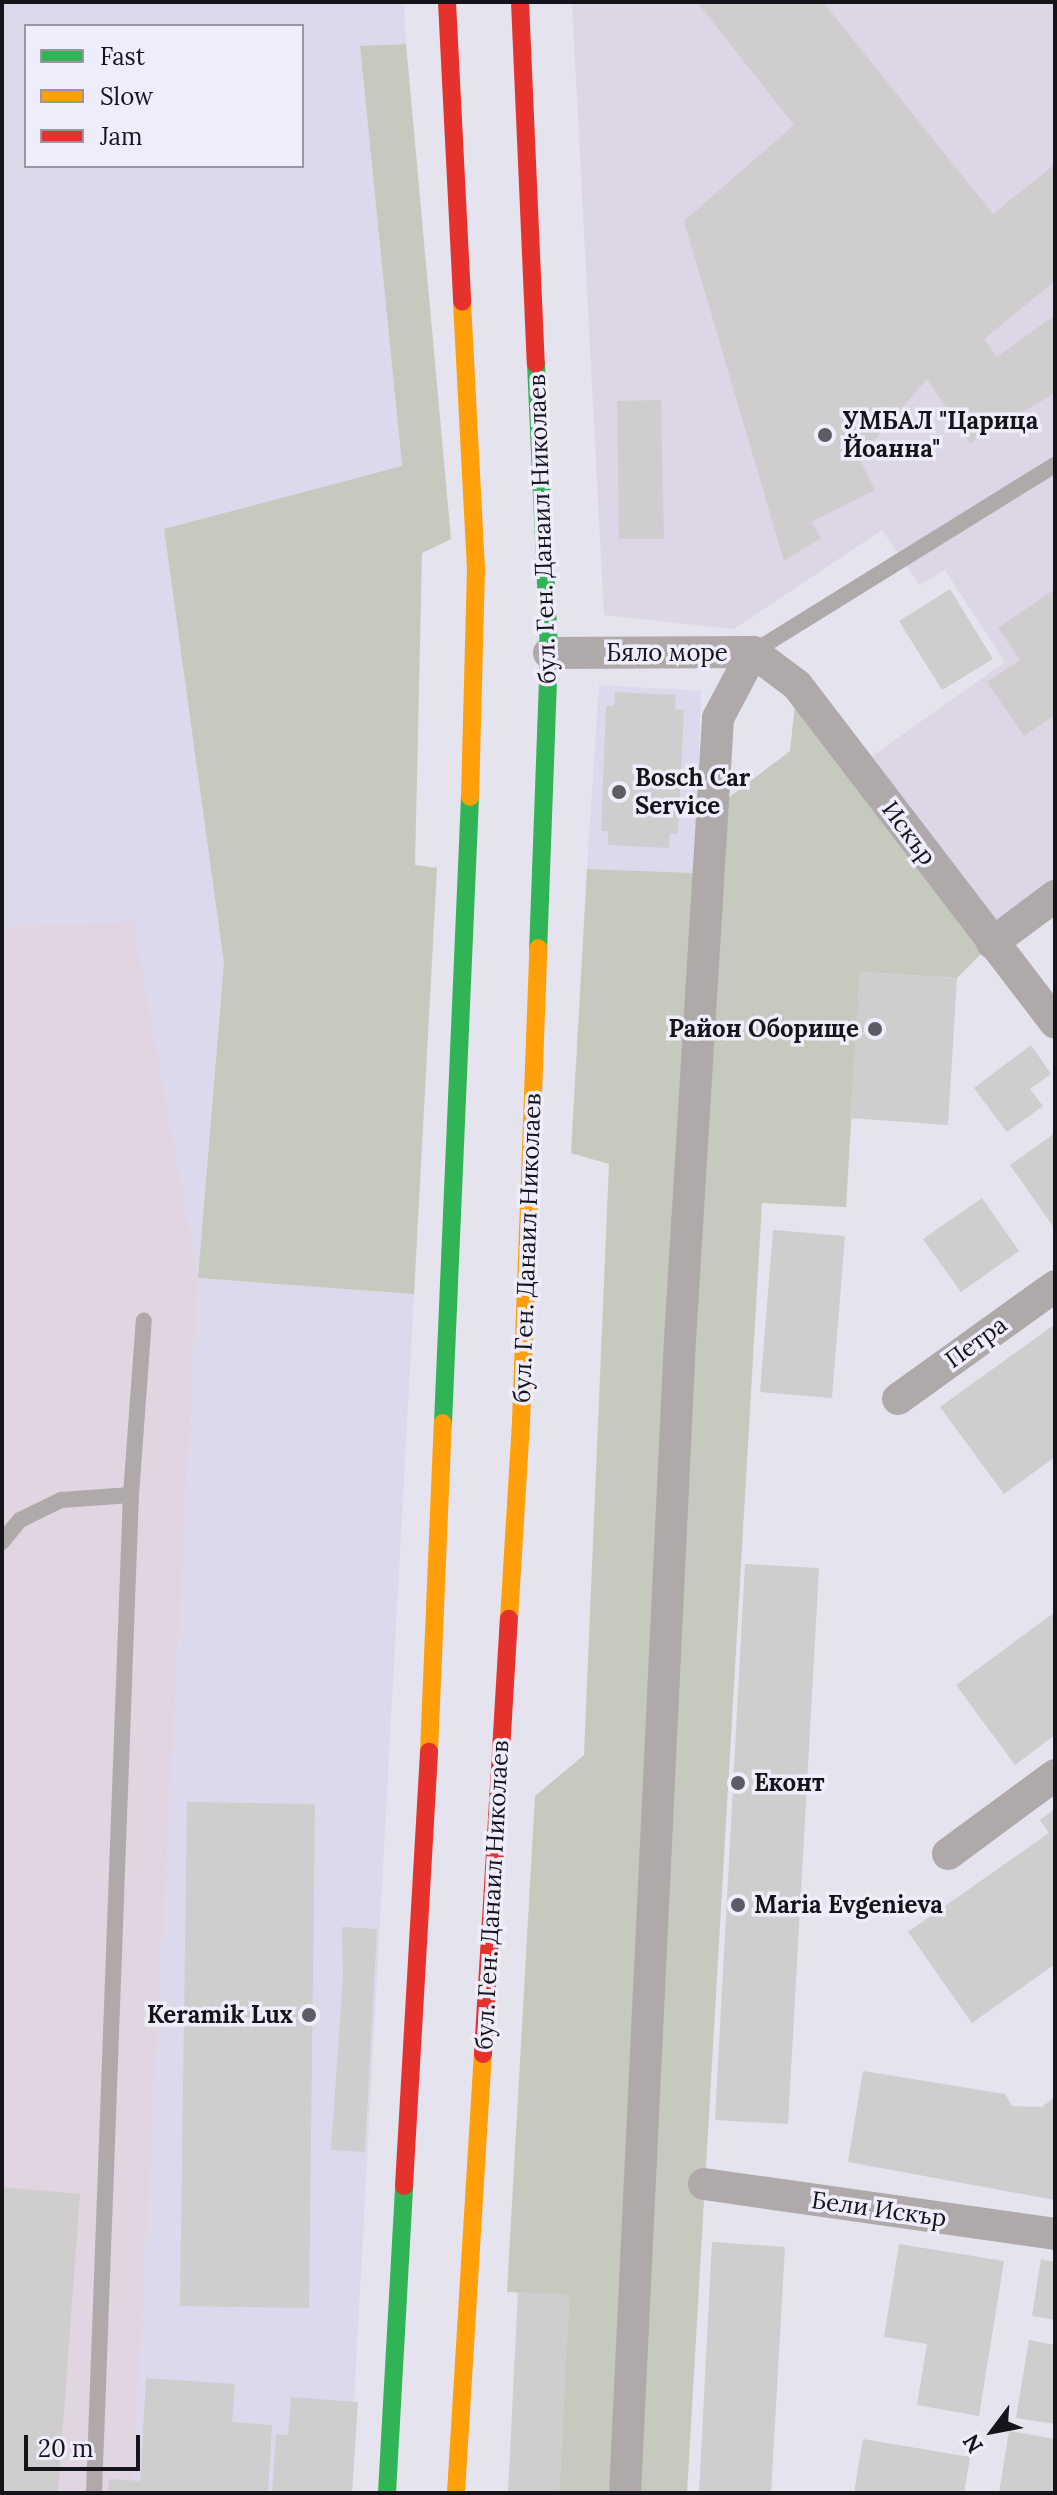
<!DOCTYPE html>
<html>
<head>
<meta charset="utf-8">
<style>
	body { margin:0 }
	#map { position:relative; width:1057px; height:2495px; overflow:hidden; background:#e4e3ee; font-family:Lora,serif }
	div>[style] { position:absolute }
	.built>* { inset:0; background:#dcd9ec }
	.industrial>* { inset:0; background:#e1d5e1 }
	.medical>* { inset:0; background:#dcd6e6 }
	.green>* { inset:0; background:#c5c9be }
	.building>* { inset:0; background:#d0cdcf }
	.lane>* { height:16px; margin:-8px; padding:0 8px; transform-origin:8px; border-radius:8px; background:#afa9aa }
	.street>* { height:32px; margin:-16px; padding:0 16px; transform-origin:16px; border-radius:16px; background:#afa9aa }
	.fast>* { height:18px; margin:-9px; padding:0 9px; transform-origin:9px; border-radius:9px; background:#30b455 }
	.slow>* { height:18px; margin:-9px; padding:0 9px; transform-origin:9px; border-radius:9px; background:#ff9f0a }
	.jam>* { height:18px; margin:-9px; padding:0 9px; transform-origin:9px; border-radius:9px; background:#e5322d }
	.dots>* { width:22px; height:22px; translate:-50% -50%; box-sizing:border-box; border:4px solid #efecfc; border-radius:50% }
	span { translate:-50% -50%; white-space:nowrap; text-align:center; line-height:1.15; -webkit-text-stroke:7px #efecfc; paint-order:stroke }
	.poi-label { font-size:24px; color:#15141b; font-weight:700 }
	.left { translate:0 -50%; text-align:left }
	.right { translate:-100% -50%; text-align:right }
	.street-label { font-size:24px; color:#15141b }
	.frame { position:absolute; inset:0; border:4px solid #15141b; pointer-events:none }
	.legend { position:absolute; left:24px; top:24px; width:280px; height:144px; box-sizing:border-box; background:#efecfc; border:2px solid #9896a2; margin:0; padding:10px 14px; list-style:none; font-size:24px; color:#15141b }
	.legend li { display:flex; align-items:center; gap:16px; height:40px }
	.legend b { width:40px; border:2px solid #9896a2 }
	.north { position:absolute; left:953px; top:2391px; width:80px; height:80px; -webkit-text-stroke:6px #efecfc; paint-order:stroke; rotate:238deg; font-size:22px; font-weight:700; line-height:32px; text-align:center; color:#15141b }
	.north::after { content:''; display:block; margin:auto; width:28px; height:36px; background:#15141b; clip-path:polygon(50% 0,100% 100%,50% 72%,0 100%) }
	.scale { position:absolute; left:24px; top:2435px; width:116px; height:36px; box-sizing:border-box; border:4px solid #15141b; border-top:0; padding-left:10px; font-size:24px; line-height:28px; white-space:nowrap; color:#15141b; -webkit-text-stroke:6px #efecfc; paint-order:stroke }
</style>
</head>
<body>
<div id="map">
	<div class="built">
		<i style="clip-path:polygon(evenodd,2px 2px,404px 2px,406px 44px,360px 46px,402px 467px,164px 529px,225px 963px,198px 1278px,414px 1294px,349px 2493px,133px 2493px,198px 1279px,2px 1302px,2px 2px,26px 26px,302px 26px,302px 166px,26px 166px,26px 26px)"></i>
		<i style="clip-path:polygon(599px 685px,701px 691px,695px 873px,587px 869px)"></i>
	</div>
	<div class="industrial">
		<i style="clip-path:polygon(133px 922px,198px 1278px,133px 2493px,2px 2493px,2px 927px)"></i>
	</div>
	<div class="medical">
		<i style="clip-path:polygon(572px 2px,1055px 2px,1055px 896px,992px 943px,858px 766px,1005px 662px,945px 570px,920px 585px,882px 530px,734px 629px,604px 615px)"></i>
	</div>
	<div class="green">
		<i style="clip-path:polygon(406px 44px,451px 539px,422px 553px,415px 865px,437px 868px,414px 1294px,198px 1278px,224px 963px,164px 529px,402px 466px,360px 46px)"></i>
		<i style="clip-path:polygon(797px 685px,992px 943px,957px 978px,860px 972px,846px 1207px,762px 1203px,687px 2493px,559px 2493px,569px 2295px,507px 2292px,535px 1796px,584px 1755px,609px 1164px,571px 1153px,587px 869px,695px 873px,698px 821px,790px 751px)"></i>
	</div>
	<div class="building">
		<i style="clip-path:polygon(697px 2px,823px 2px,993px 214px,1055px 164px,1055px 281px,984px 339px,997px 357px,1055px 315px,1055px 393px,970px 443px,927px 379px,859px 458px,875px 490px,811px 522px,821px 538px,784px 561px,684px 221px,794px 125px)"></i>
		<i style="clip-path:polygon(661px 400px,664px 539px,619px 539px,617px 401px)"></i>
		<i style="clip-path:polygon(950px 589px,993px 659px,942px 690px,899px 621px)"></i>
		<i style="clip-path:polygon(1055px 589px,1055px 715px,1024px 736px,987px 682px,1020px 660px,998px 628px)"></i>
		<i style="clip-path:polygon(615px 692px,676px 695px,675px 709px,684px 710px,678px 834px,670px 834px,669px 848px,608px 845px,608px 831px,601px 831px,606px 706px,614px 706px)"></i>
		<i style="clip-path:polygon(860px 972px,957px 978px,948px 1125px,850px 1118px)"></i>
		<i style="clip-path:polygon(1031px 1045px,1051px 1074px,1030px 1089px,1043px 1106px,1007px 1132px,974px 1088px)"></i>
		<i style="clip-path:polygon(1055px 1133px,1055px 1229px,1010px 1165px)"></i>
		<i style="clip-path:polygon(982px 1198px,1019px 1251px,961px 1292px,923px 1239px)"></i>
		<i style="clip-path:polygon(773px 1230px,845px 1236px,832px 1398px,760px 1392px)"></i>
		<i style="clip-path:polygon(1055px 1324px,1055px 1457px,1004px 1494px,940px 1407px)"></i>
		<i style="clip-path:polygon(745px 1564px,819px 1568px,788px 2124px,715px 2120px)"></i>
		<i style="clip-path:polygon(1055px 1612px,1055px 1735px,1015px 1765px,956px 1685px)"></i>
		<i style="clip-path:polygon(187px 1802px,315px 1804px,309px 2308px,180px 2306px)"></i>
		<i style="clip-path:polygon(1055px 1809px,1055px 1964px,972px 2023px,908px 1932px,1049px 1833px,1040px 1820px)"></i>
		<i style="clip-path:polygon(342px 1927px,377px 1929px,365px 2152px,331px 2150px,343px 1977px)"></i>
		<i style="clip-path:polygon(863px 2071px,1005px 2094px,1012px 2106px,1042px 2107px,1055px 2097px,1055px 2200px,848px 2162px)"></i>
		<i style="clip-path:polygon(2px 2187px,80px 2194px,58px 2493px,2px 2493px)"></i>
		<i style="clip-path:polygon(712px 2242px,785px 2247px,771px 2493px,699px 2493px)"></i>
		<i style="clip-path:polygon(899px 2244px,1004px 2261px,979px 2416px,917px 2405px,927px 2344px,884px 2337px)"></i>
		<i style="clip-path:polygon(1041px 2259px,1055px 2262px,1055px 2320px,1032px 2316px)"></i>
		<i style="clip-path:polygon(518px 2292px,570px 2295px,559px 2493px,508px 2493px)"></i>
		<i style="clip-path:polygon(1029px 2340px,1055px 2345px,1055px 2424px,1016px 2418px)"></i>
		<i style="clip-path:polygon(146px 2378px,235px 2384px,232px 2422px,272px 2425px,268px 2493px,108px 2493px,109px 2479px,140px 2481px)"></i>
		<i style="clip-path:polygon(291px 2397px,358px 2402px,352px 2493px,272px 2493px,276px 2434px,288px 2435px)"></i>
		<i style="clip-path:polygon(1009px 2431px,1055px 2439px,1055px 2493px,999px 2493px)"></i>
		<i style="clip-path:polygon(863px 2439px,970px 2457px,964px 2493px,854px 2493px)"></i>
	</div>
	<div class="lane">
		<i style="left:753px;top:652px;width:355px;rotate:-31.8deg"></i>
		<i style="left:2px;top:1542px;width:28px;rotate:-51deg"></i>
		<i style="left:20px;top:1520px;width:46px;rotate:-26deg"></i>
		<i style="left:61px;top:1500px;width:70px;rotate:-4.1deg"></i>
		<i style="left:94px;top:2493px;width:999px;rotate:-87.88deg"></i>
		<i style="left:131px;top:1495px;width:175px;rotate:-85.8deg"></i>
	</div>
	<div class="street">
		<i style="left:753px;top:652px;width:55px;rotate:36.9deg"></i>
		<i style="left:797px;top:685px;width:425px;rotate:52.6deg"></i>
		<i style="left:549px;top:653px;width:204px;rotate:-0.3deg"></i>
		<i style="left:992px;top:943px;width:79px;rotate:-36.7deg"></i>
		<i style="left:898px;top:1399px;width:193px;rotate:-35.7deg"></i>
		<i style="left:948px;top:1854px;width:133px;rotate:-36.4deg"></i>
		<i style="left:704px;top:2184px;width:355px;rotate:8.1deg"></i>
		<i style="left:625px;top:2493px;width:1154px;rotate:-87.27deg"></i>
		<i style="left:680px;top:1340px;width:623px;rotate:-86.5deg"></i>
		<i style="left:718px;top:718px;width:75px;rotate:-62.1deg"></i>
	</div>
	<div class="fast">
		<i style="left:536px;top:364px;width:289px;rotate:87.4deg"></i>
		<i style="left:549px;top:653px;width:295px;rotate:92.1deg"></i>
		<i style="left:443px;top:1423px;width:627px;rotate:-87.53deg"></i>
		<i style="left:387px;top:2493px;width:307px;rotate:-86.8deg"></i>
	</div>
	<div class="slow">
		<i style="left:462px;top:302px;width:267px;rotate:87deg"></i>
		<i style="left:476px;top:569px;width:228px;rotate:91.5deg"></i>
		<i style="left:509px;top:1619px;width:197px;rotate:-86.5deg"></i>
		<i style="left:521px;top:1422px;width:474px;rotate:-87.9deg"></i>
		<i style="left:429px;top:1752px;width:329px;rotate:-87.6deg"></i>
		<i style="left:456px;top:2493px;width:440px;rotate:-86.5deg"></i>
	</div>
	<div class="jam">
		<i style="left:447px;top:2px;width:300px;rotate:87.1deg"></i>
		<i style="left:520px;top:2px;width:362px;rotate:87.5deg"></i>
		<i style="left:483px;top:2054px;width:436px;rotate:-86.6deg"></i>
		<i style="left:404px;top:2186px;width:435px;rotate:-86.7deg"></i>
	</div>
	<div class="dots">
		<i style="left:825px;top:435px;background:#5d5c65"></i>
		<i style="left:619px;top:792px;background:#5d5c65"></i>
		<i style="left:875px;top:1029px;background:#5d5c65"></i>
		<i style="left:738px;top:1783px;background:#5d5c65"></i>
		<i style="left:738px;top:1905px;background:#5d5c65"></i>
		<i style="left:309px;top:2015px;background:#5d5c65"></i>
	</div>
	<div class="poi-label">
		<span class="left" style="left:843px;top:435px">УМБАЛ "Царица<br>Йоанна"</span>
		<span class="left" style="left:635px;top:792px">Bosch Car<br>Service</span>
		<span class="right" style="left:859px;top:1029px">Район Оборище</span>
		<span class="left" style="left:754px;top:1783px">Еконт</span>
		<span class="left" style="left:754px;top:1905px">Maria Evgenieva</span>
		<span class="right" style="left:293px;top:2015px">Keramik Lux</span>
	</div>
	<div class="street-label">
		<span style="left:542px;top:529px;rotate:-92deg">бул. Ген. Данаил Николаев</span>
		<span style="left:667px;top:653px">Бяло море</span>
		<span style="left:909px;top:833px;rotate:53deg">Искър</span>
		<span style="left:527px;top:1248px;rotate:-88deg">бул. Ген. Данаил Николаев</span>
		<span style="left:976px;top:1342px;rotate:-36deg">Петра</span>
		<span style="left:492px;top:1895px;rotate:-87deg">бул. Ген. Данаил Николаев</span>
		<span style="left:879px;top:2209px;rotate:8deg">Бели Искър</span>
	</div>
	<div class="frame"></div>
	<ul class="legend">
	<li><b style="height:10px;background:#30b455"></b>Fast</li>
	<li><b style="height:10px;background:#ff9f0a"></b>Slow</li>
	<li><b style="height:10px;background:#e5322d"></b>Jam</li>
	</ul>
	<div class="north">N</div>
	<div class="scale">20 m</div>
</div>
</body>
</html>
